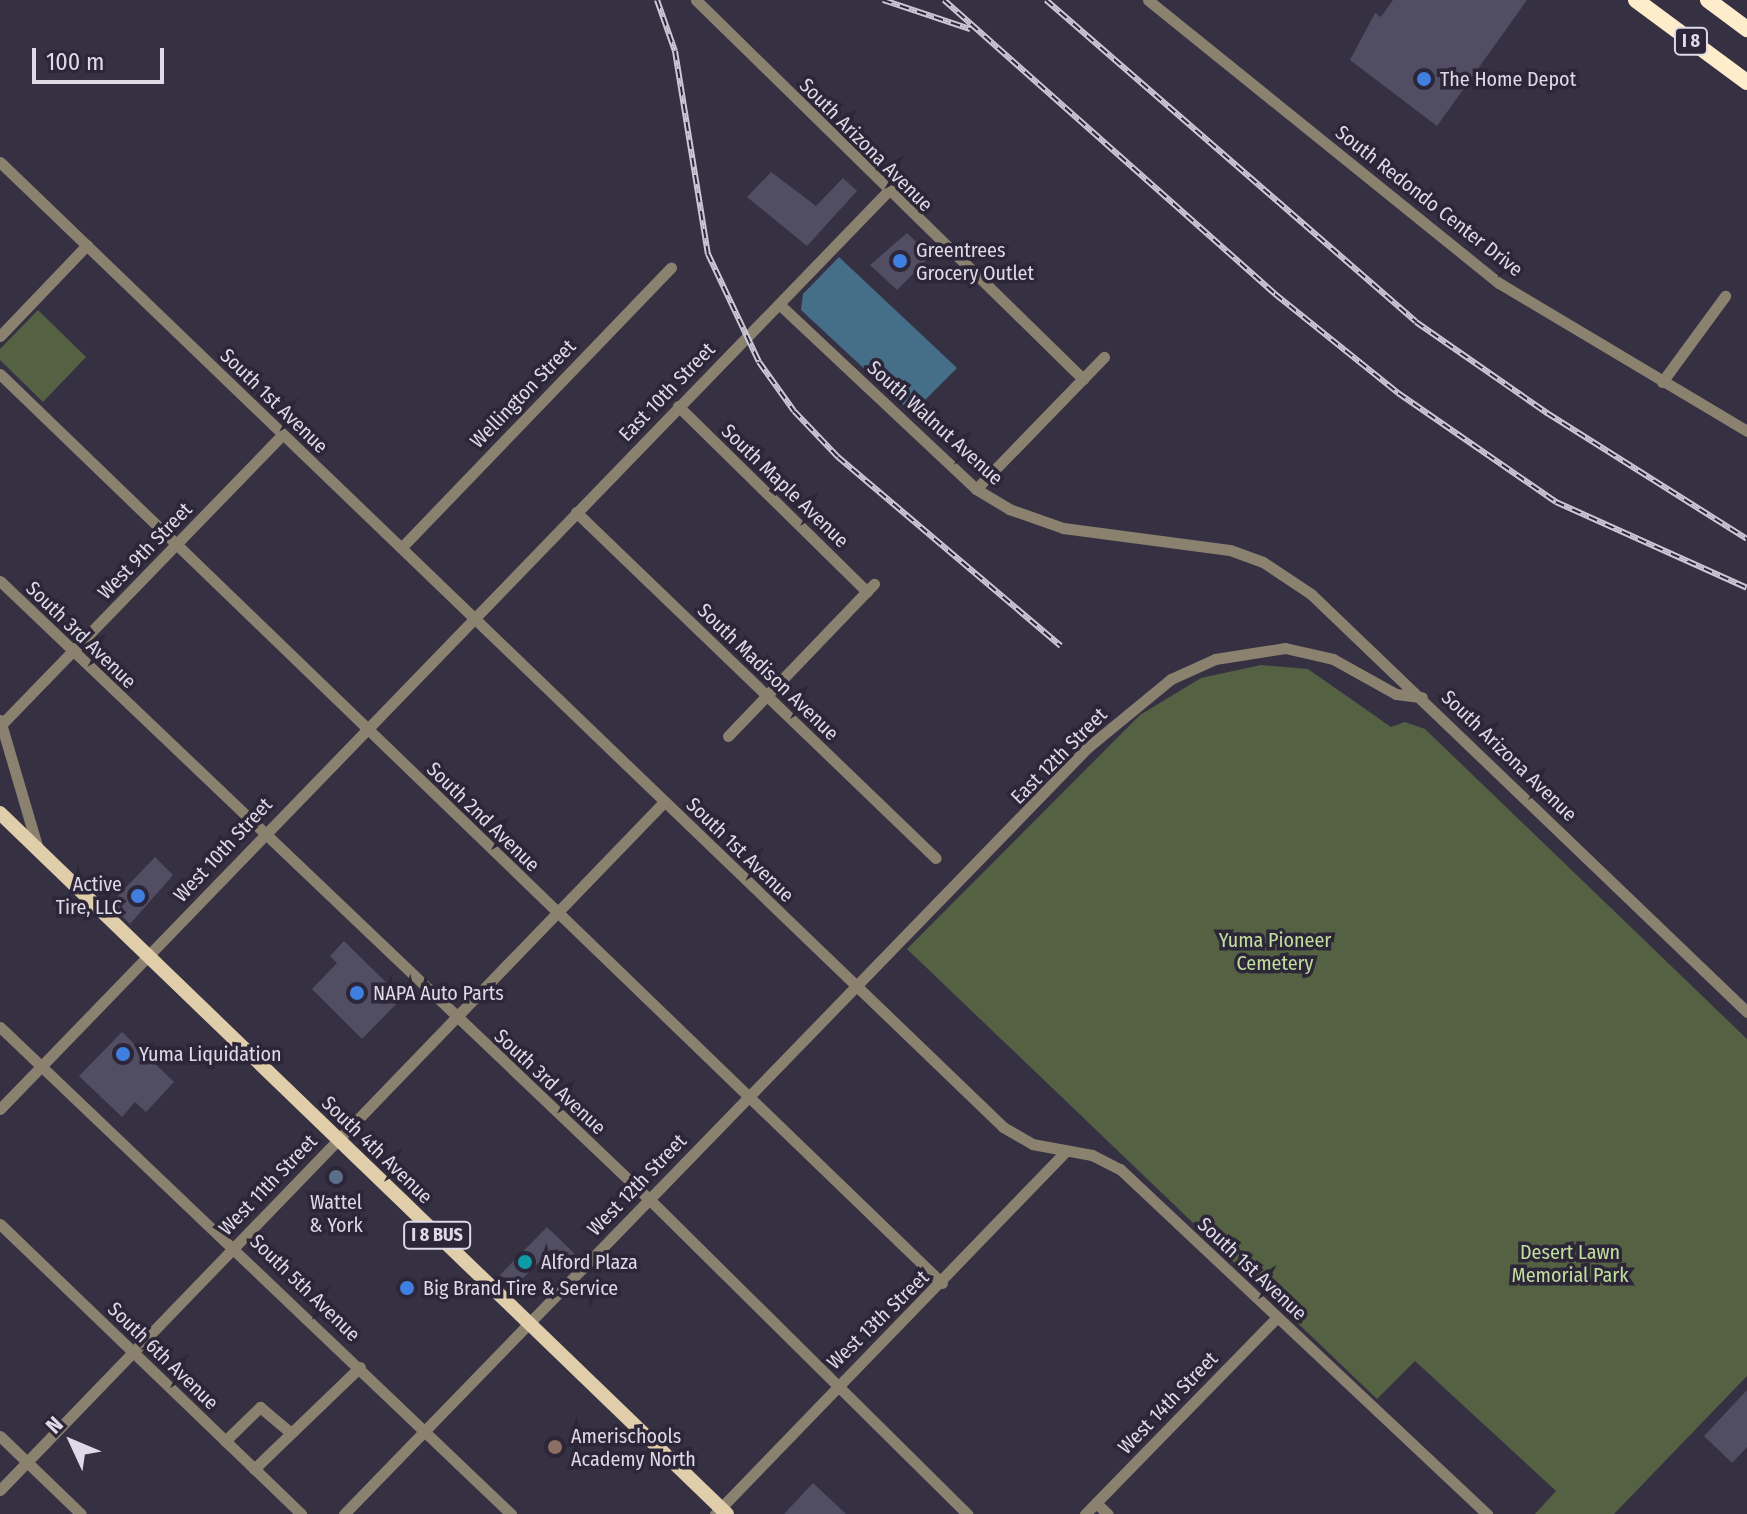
<!DOCTYPE html>
<html>
<head>
<meta charset="utf-8">
<style>
	body { margin:0 }
	#map { position:relative; width:1747px; height:1514px; overflow:hidden; background:#363043; font-family:"Fira Sans Condensed",sans-serif }
	div>[style] { position:absolute }
	.green>* { inset:0; background:#546142 }
	.water>* { inset:0; background:#456e88 }
	.building>* { inset:0; background:#514e63 }
	.minor>* { height:11px; margin:-5.5px; padding:0 5.5px; transform-origin:5.5px; border-radius:5.5px; background:#8a816f }
	.major>* { height:14px; margin:-7px; padding:0 7px; transform-origin:7px; border-radius:7px; background:#e0cda9 }
	.highway>* { height:16px; margin:-8px; padding:0 8px; transform-origin:8px; border-radius:8px; background:#ffecca }
	.rail>* { height:6px; margin-top:-3px; transform-origin:0; background:repeating-linear-gradient(90deg,#2c2638 0 9px,#ccc8d6 0 18px); box-sizing:border-box; border-block:2px solid #ccc8d6 }
	.dots>* { width:22px; height:22px; translate:-50% -50%; box-sizing:border-box; border:4px solid #2c2638; border-radius:50% }
	span { translate:-50% -50%; white-space:nowrap; text-align:center; line-height:1.15; -webkit-text-stroke:7px #2c2638; paint-order:stroke }
	.shield-label span { padding:2px 6px; background:#2c2638; border:2px solid; border-radius:6px; -webkit-text-stroke-width:0 }
	.shield-label { font-size:18px; color:#dedae7; font-weight:700 }
	.poi-label { font-size:20px; color:#dedae7 }
	.left { translate:0 -50%; text-align:left }
	.right { translate:-100% -50%; text-align:right }
	.street-label { font-size:20px; color:#dedae7 }
	.park-label { font-size:20px; color:#c3df9d }
	.north { position:absolute; left:32px; top:1402px; width:80px; height:80px; -webkit-text-stroke:6px #2c2638; paint-order:stroke; rotate:314deg; font-size:22px; font-weight:700; line-height:32px; text-align:center; color:#dedae7 }
	.north::after { content:''; display:block; margin:auto; width:28px; height:36px; background:#dedae7; clip-path:polygon(50% 0,100% 100%,50% 72%,0 100%) }
	.scale { position:absolute; left:32px; top:48px; width:132px; height:36px; box-sizing:border-box; border:4px solid #dedae7; border-top:0; padding-left:10px; font-size:24px; line-height:28px; white-space:nowrap; color:#dedae7; -webkit-text-stroke:6px #2c2638; paint-order:stroke }
</style>
</head>
<body>
<div id="map">
	<div class="green">
		<i style="clip-path:polygon(38px 310px,86px 357px,43px 402px,0 360px,0 349px)"></i>
		<i style="clip-path:polygon(1261px 665px,1308px 669px,1391px 727px,1405px 722px,1425px 729px,1747px 1039px,1747px 1376px,1614px 1514px,1535px 1514px,1556px 1491px,1415px 1361px,1377px 1399px,907px 949px,1140px 715px,1201px 678px)"></i>
	</div>
	<div class="water">
		<i style="clip-path:polygon(839px 257px,957px 368px,912px 413px,801px 310px,803px 294px)"></i>
	</div>
	<div class="building">
		<i style="clip-path:polygon(1393px 0,1527px 0,1437px 126px,1350px 60px,1375px 13px,1381px 17px)"></i>
		<i style="clip-path:polygon(771px 172px,816px 206px,843px 178px,857px 191px,807px 246px,747px 197px)"></i>
		<i style="clip-path:polygon(907px 233px,931px 256px,897px 290px,870px 265px)"></i>
		<i style="clip-path:polygon(155px 857px,173px 875px,130px 924px,110px 904px)"></i>
		<i style="clip-path:polygon(344px 941px,402px 998px,362px 1039px,312px 989px,337px 963px,330px 956px)"></i>
		<i style="clip-path:polygon(122px 1032px,174px 1082px,146px 1112px,135px 1102px,122px 1117px,79px 1076px)"></i>
		<i style="clip-path:polygon(547px 1227px,578px 1257px,568px 1267px,551px 1250px,513px 1288px,500px 1275px)"></i>
		<i style="clip-path:polygon(1747px 1390px,1747px 1447px,1732px 1463px,1704px 1436px)"></i>
		<i style="clip-path:polygon(813px 1483px,846px 1514px,784px 1514px)"></i>
	</div>
	<div class="minor">
		<i style="left:696px;top:0;width:542px;rotate:44.4deg"></i>
		<i style="left:1148px;top:0;width:451px;rotate:38.9deg"></i>
		<i style="left:1499px;top:283px;width:289px;rotate:30.8deg"></i>
		<i style="left:0;top:162px;width:1392px;rotate:43.89deg"></i>
		<i style="left:1003px;top:1127px;width:34px;rotate:30deg"></i>
		<i style="left:1032px;top:1144px;width:61px;rotate:10.4deg"></i>
		<i style="left:1092px;top:1155px;width:31px;rotate:27deg"></i>
		<i style="left:1120px;top:1169px;width:504px;rotate:43.23deg"></i>
		<i style="left:779px;top:304px;width:270px;rotate:43.2deg"></i>
		<i style="left:976px;top:489px;width:39px;rotate:31deg"></i>
		<i style="left:1009px;top:509px;width:57px;rotate:19.4deg"></i>
		<i style="left:1063px;top:528px;width:168px;rotate:7.5deg"></i>
		<i style="left:1230px;top:550px;width:35px;rotate:20deg"></i>
		<i style="left:1263px;top:562px;width:58px;rotate:33.7deg"></i>
		<i style="left:1311px;top:594px;width:604px;rotate:43.79deg"></i>
		<i style="left:0;top:336px;width:126px;rotate:-46.3deg"></i>
		<i style="left:0;top:374px;width:1309px;rotate:43.98deg"></i>
		<i style="left:1662px;top:382px;width:107px;rotate:-53.8deg"></i>
		<i style="left:678px;top:406px;width:265px;rotate:44.5deg"></i>
		<i style="left:976px;top:489px;width:184px;rotate:-45.9deg"></i>
		<i style="left:576px;top:512px;width:499px;rotate:43.9deg"></i>
		<i style="left:402px;top:547px;width:388px;rotate:-46.1deg"></i>
		<i style="left:0;top:581px;width:896px;rotate:43.6deg"></i>
		<i style="left:649px;top:1199px;width:448px;rotate:44.7deg"></i>
		<i style="left:0;top:720px;width:134px;rotate:73.6deg"></i>
		<i style="left:0;top:726px;width:405px;rotate:-45.9deg"></i>
		<i style="left:728px;top:736px;width:211px;rotate:-46.2deg"></i>
		<i style="left:0;top:1027px;width:706px;rotate:43.62deg"></i>
		<i style="left:0;top:1109px;width:1276px;rotate:-45.95deg"></i>
		<i style="left:0;top:1224px;width:418px;rotate:43.9deg"></i>
		<i style="left:0;top:1436px;width:112px;rotate:43.9deg"></i>
		<i style="left:225px;top:1441px;width:49px;rotate:-44.2deg"></i>
		<i style="left:260px;top:1407px;width:38px;rotate:40deg"></i>
		<i style="left:254px;top:1469px;width:147px;rotate:-43.9deg"></i>
		<i style="left:0;top:1490px;width:956px;rotate:-46.02deg"></i>
		<i style="left:1096px;top:1503px;width:16px;rotate:43deg"></i>
		<i style="left:344px;top:1514px;width:1067px;rotate:-45.87deg"></i>
		<i style="left:1087px;top:748px;width:109px;rotate:-39.4deg"></i>
		<i style="left:1171px;top:679px;width:48px;rotate:-24.4deg"></i>
		<i style="left:1215px;top:659px;width:71px;rotate:-8.9deg"></i>
		<i style="left:1285px;top:648px;width:49px;rotate:12.9deg"></i>
		<i style="left:1333px;top:659px;width:72px;rotate:29.1deg"></i>
		<i style="left:1396px;top:694px;width:26px;rotate:7deg"></i>
		<i style="left:715px;top:1514px;width:505px;rotate:-45.96deg"></i>
		<i style="left:1085px;top:1514px;width:275px;rotate:-45.7deg"></i>
	</div>
	<div class="major">
		<i style="left:0;top:813px;width:1010px;rotate:43.96deg"></i>
	</div>
	<div class="highway">
		<i style="left:1636px;top:0;width:138px;rotate:36.5deg"></i>
		<i style="left:1708px;top:0;width:49px;rotate:36.6deg"></i>
	</div>
	<div class="rail">
		<i style="left:657px;top:0;width:54px;rotate:70.6deg"></i>
		<i style="left:675px;top:51px;width:206px;rotate:80.8deg"></i>
		<i style="left:708px;top:254px;width:119px;rotate:64.7deg"></i>
		<i style="left:759px;top:362px;width:60px;rotate:54.5deg"></i>
		<i style="left:794px;top:411px;width:64px;rotate:46.3deg"></i>
		<i style="left:838px;top:457px;width:292px;rotate:40.3deg"></i>
		<i style="left:883px;top:0;width:92px;rotate:18.4deg"></i>
		<i style="left:944px;top:0;width:443px;rotate:41.6deg"></i>
		<i style="left:1275px;top:294px;width:158px;rotate:38.8deg"></i>
		<i style="left:1398px;top:393px;width:192px;rotate:34.6deg"></i>
		<i style="left:1556px;top:502px;width:209px;rotate:24.2deg"></i>
		<i style="left:1046px;top:0;width:490px;rotate:41deg"></i>
		<i style="left:1416px;top:322px;width:160px;rotate:34.8deg"></i>
		<i style="left:1547px;top:413px;width:236px;rotate:32.2deg"></i>
	</div>
	<div class="dots">
		<i style="left:1424px;top:79px;background:#3f7fe0"></i>
		<i style="left:900px;top:261px;background:#3f7fe0"></i>
		<i style="left:138px;top:896px;background:#3f7fe0"></i>
		<i style="left:357px;top:993px;background:#3f7fe0"></i>
		<i style="left:123px;top:1054px;background:#3f7fe0"></i>
		<i style="left:336px;top:1177px;background:#5c6f8a"></i>
		<i style="left:525px;top:1262px;background:#0f9aa8"></i>
		<i style="left:407px;top:1288px;background:#3f7fe0"></i>
		<i style="left:555px;top:1447px;background:#8d6e63"></i>
	</div>
	<div class="shield-label">
		<span style="left:1691px;top:41px">I 8</span>
		<span style="left:437px;top:1235px">I 8 BUS</span>
	</div>
	<div class="poi-label">
		<span class="left" style="left:1440px;top:79px">The Home Depot</span>
		<span class="left" style="left:916px;top:262px">Greentrees<br>Grocery Outlet</span>
		<span class="right" style="left:122px;top:896px">Active<br>Tire, LLC</span>
		<span class="left" style="left:373px;top:993px">NAPA Auto Parts</span>
		<span class="left" style="left:139px;top:1054px">Yuma Liquidation</span>
		<span style="left:336px;top:1214px">Wattel<br>&amp; York</span>
		<span class="left" style="left:541px;top:1262px">Alford Plaza</span>
		<span class="left" style="left:423px;top:1288px">Big Brand Tire &amp; Service</span>
		<span class="left" style="left:571px;top:1448px">Amerischools<br>Academy North</span>
	</div>
	<div class="street-label">
		<span style="left:866px;top:145px;rotate:45deg">South Arizona Avenue</span>
		<span style="left:1429px;top:201px;rotate:38deg">South Redondo Center Drive</span>
		<span style="left:667px;top:392px;rotate:-46deg">East 10th Street</span>
		<span style="left:523px;top:394px;rotate:-46deg">Wellington Street</span>
		<span style="left:274px;top:401px;rotate:44deg">South 1st Avenue</span>
		<span style="left:935px;top:423px;rotate:42deg">South Walnut Avenue</span>
		<span style="left:785px;top:486px;rotate:44deg">South Maple Avenue</span>
		<span style="left:145px;top:551px;rotate:-46deg">West 9th Street</span>
		<span style="left:81px;top:635px;rotate:44deg">South 3rd Avenue</span>
		<span style="left:768px;top:672px;rotate:44deg">South Madison Avenue</span>
		<span style="left:1059px;top:756px;rotate:-45deg">East 12th Street</span>
		<span style="left:1509px;top:756px;rotate:44deg">South Arizona Avenue</span>
		<span style="left:483px;top:817px;rotate:44deg">South 2nd Avenue</span>
		<span style="left:223px;top:850px;rotate:-47deg">West 10th Street</span>
		<span style="left:740px;top:850px;rotate:44deg">South 1st Avenue</span>
		<span style="left:550px;top:1082px;rotate:43deg">South 3rd Avenue</span>
		<span style="left:377px;top:1150px;rotate:44deg">South 4th Avenue</span>
		<span style="left:268px;top:1185px;rotate:-46deg">West 11th Street</span>
		<span style="left:637px;top:1185px;rotate:-46deg">West 12th Street</span>
		<span style="left:1252px;top:1269px;rotate:43deg">South 1st Avenue</span>
		<span style="left:305px;top:1288px;rotate:44deg">South 5th Avenue</span>
		<span style="left:878px;top:1320px;rotate:-44deg">West 13th Street</span>
		<span style="left:163px;top:1356px;rotate:44deg">South 6th Avenue</span>
		<span style="left:1168px;top:1403px;rotate:-46deg">West 14th Street</span>
	</div>
	<div class="park-label">
		<span style="left:1275px;top:952px">Yuma Pioneer<br>Cemetery</span>
		<span style="left:1570px;top:1264px">Desert Lawn<br>Memorial Park</span>
	</div>
	<div class="north">N</div>
	<div class="scale">100 m</div>
</div>
</body>
</html>
